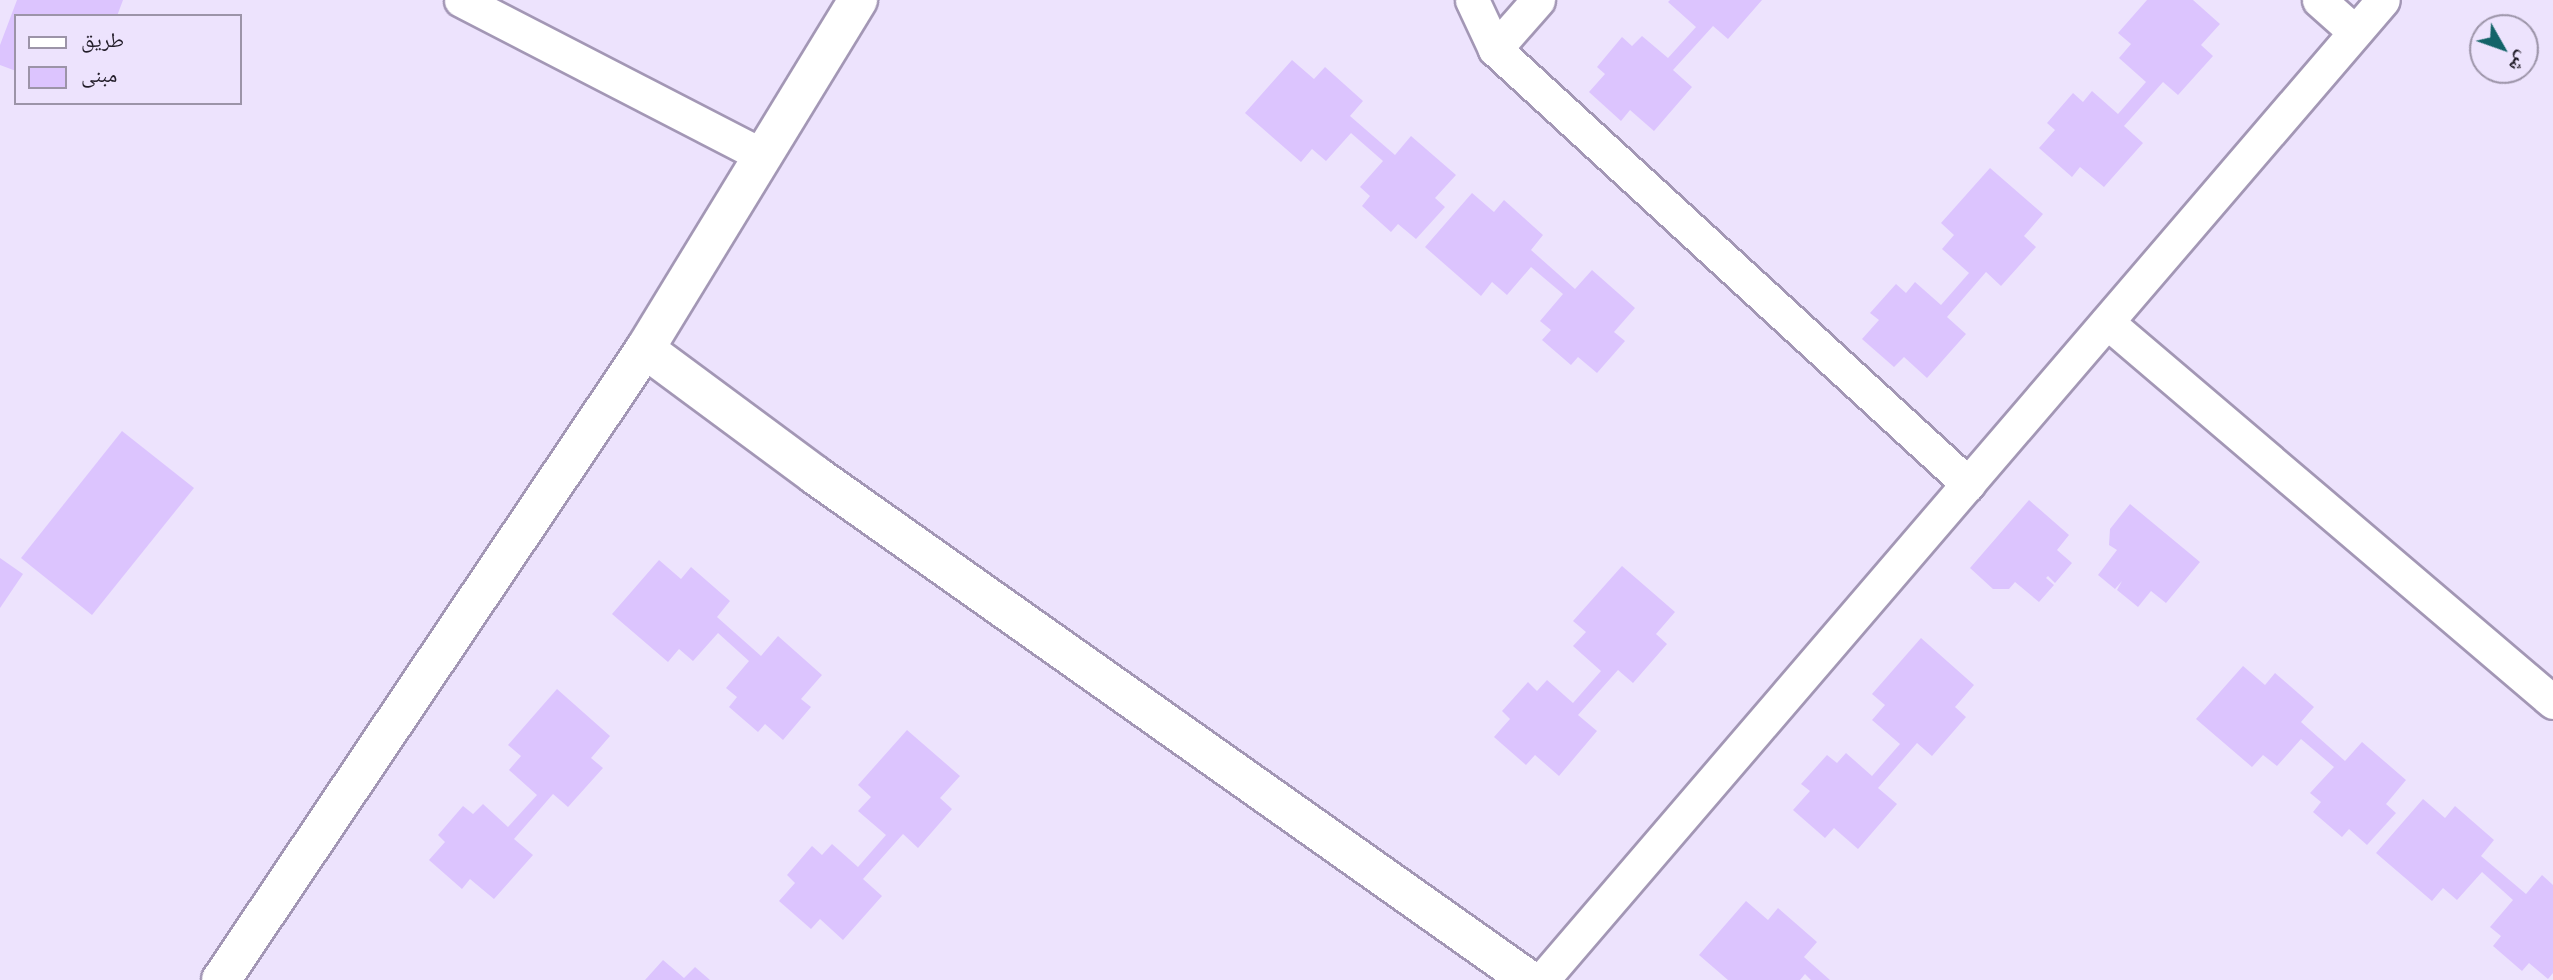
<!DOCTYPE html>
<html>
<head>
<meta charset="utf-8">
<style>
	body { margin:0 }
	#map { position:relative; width:2553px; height:980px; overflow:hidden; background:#ede3fd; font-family:Overpass,"Noto Naskh Arabic",sans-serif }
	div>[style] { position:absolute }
	.building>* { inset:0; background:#dcc4fe }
	.roads { filter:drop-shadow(2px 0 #a397b5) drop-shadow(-2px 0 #a397b5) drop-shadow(0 2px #a397b5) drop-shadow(0 -2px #a397b5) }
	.street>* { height:33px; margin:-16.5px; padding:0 16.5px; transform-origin:16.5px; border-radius:16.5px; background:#fff }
	.secondary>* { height:38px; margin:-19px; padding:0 19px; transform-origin:19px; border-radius:19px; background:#fff }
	span { translate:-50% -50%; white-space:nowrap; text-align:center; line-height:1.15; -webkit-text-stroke:6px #ede3fd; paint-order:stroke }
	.legend { position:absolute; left:14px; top:14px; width:228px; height:91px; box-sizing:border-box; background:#ede3fd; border:2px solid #9c94a8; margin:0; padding:9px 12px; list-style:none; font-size:21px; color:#221d29 }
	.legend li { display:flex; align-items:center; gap:14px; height:35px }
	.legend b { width:35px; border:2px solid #9c94a8 }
	.north { position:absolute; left:2469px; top:14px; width:70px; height:70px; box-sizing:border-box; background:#ede3fd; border:2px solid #9c94a8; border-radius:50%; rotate:130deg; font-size:19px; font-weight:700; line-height:28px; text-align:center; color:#221d29 }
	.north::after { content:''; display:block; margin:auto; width:24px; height:32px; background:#136368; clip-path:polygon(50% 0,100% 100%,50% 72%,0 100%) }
</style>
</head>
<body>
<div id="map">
	<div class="building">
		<i style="clip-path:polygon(17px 0,123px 0,117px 16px,16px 16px,16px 71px,0 65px,0 45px)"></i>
		<i style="clip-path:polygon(1670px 0,1762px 0,1728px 39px,1713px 26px,1673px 70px,1692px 87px,1654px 131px,1630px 110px,1621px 121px,1589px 92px,1605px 74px,1597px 67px,1622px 37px,1632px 46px,1642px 36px,1668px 58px,1696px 27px,1668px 2px)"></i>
		<i style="clip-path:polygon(2147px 0,2193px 0,2220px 24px,2201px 45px,2213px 56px,2178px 95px,2163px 82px,2124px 126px,2143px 143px,2104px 187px,2080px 167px,2072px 177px,2039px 148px,2055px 130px,2047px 123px,2073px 93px,2083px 102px,2092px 91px,2118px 114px,2146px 82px,2119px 58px,2131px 44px,2118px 33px)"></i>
		<i style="clip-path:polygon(1292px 60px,1314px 79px,1325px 67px,1363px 101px,1350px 116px,1395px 155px,1411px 136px,1456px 175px,1435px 198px,1445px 207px,1416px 239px,1398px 224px,1391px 232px,1362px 206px,1370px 196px,1360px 187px,1383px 161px,1351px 133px,1326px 161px,1312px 149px,1301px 162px,1245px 113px)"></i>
		<i style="clip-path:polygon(1990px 168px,2043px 214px,2024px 236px,2036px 247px,2001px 286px,1986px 272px,1947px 317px,1966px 334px,1927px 378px,1904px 357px,1894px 367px,1862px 339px,1879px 320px,1870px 313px,1896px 284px,1906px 293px,1915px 282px,1941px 305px,1969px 273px,1942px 249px,1954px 235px,1941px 223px)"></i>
		<i style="clip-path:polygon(1472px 193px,1494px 212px,1504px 200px,1543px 235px,1531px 250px,1575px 289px,1592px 270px,1635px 308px,1614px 332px,1625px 341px,1597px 373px,1578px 357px,1571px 365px,1542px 340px,1551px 330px,1540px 321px,1563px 294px,1531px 267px,1507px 295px,1492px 282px,1481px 296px,1425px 247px)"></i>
		<i style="clip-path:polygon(122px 431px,194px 488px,92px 615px,21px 558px)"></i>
		<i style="clip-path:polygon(2029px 500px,2069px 535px,2057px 550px,2072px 563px,2055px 583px,2048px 576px,2046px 578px,2054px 585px,2039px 602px,2015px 582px,2009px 589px,1993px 589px,1970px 568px)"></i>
		<i style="clip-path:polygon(2130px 504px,2200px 562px,2166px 603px,2151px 591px,2138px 607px,2117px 590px,2122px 581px,2115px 589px,2098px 575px,2117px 550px,2109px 545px,2110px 529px)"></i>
		<i style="clip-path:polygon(0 558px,23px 574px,0 608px)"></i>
		<i style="clip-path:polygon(659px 560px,681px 579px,691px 567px,730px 601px,717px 617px,761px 656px,778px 636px,822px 675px,801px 699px,811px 707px,783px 740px,765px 724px,758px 732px,729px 707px,737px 697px,726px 688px,749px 661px,718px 633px,693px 661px,679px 649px,668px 662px,612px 614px)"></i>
		<i style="clip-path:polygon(1622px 566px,1675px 612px,1656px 634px,1667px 644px,1633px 683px,1618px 670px,1578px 715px,1597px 731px,1559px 776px,1535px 755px,1526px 765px,1494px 737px,1510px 719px,1502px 711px,1528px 682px,1537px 691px,1547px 680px,1573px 703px,1601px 671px,1573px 646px,1586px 632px,1573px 621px)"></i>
		<i style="clip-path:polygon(1921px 638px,1974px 685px,1955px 707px,1966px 717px,1932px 756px,1917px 743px,1878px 788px,1897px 804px,1858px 849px,1834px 828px,1825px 838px,1793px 810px,1810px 791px,1801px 784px,1827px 755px,1837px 763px,1846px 753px,1872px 776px,1900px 744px,1872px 720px,1885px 705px,1872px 694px)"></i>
		<i style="clip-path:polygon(2243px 666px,2265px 685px,2275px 673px,2314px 707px,2301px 722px,2345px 761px,2362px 742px,2406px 780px,2386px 804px,2396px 813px,2367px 845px,2349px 829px,2342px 837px,2313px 812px,2321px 802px,2310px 793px,2334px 767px,2301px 739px,2277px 766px,2263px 755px,2252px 767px,2196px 719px)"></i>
		<i style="clip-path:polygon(557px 689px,610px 736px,591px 758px,603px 768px,568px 807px,553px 794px,514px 839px,533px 855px,494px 899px,470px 879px,462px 889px,429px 860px,445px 842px,438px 835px,463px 806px,473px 814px,483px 804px,508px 827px,537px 795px,509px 770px,521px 756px,508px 745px)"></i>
		<i style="clip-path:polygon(907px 730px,960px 776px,940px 798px,952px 809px,918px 848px,903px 834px,863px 879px,882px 896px,843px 940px,820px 919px,811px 929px,779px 901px,795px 883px,787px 875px,812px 846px,822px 855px,832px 844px,858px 867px,886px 835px,858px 811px,871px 797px,858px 785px)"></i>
		<i style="clip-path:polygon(2423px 799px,2445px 818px,2455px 806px,2494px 840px,2481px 856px,2526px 894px,2542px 875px,2553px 885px,2553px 973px,2548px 979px,2529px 963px,2522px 971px,2493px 946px,2501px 936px,2490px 927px,2513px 900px,2482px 872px,2457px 900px,2443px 888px,2432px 901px,2376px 853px)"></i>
		<i style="clip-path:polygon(1746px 901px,1768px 920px,1778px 908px,1817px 942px,1804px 957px,1830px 980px,1811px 980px,1805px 974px,1800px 980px,1728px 980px,1699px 955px)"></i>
		<i style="clip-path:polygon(663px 960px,684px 978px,695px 967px,710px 980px,645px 980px)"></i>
	</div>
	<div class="roads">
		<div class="street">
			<i style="left:461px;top:0;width:340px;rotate:27.3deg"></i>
			<i style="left:1472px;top:0;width:54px;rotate:64.9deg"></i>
			<i style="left:1495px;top:49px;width:643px;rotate:42.6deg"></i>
			<i style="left:2319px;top:0;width:48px;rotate:41.6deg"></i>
			<i style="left:1495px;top:49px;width:65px;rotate:-48.7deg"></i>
			<i style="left:2107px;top:322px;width:586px;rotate:40.43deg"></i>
			<i style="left:1542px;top:980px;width:1291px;rotate:-49.37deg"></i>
		</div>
		<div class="secondary">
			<i style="left:645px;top:349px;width:212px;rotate:36.5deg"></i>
			<i style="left:815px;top:475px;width:875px;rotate:35.27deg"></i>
			<i style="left:221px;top:980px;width:760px;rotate:-56.1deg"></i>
			<i style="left:645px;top:349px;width:409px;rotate:-58.6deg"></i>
		</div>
	</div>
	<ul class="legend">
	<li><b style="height:9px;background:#fff"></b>طريق</li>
	<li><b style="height:19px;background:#dcc4fe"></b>مبنى</li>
	</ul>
	<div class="north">ش</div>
</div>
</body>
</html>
